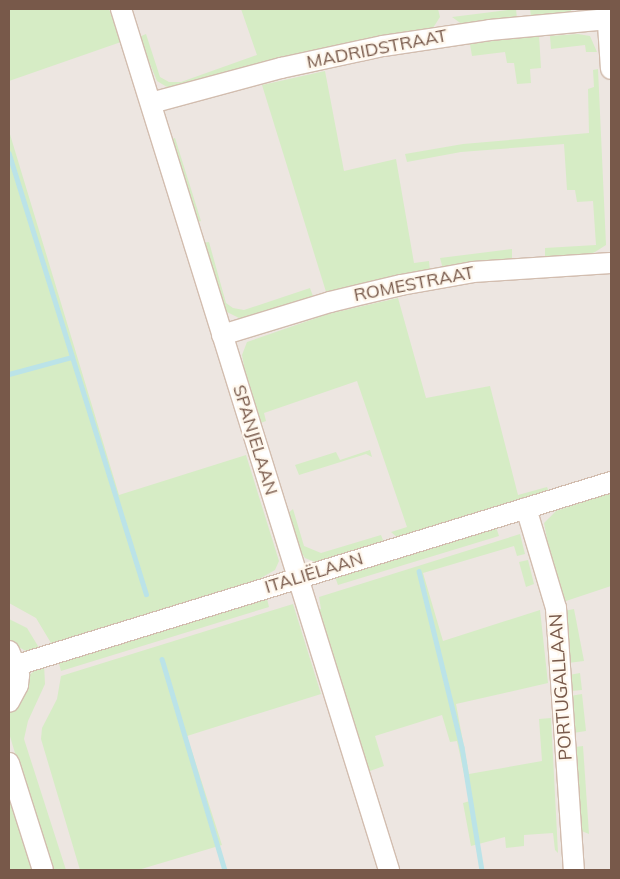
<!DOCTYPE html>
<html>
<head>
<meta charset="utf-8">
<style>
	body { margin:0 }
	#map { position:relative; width:620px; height:879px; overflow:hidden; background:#fdf4e7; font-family:Mulish,sans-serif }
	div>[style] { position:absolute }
	.industrial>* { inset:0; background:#ede6e1 }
	.green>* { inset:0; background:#d6ecc5 }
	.stream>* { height:4.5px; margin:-2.25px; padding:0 2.25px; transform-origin:2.25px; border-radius:2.25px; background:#bbe3e8 }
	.roads { filter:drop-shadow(1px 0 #d2bdaf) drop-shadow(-1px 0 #d2bdaf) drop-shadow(0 1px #d2bdaf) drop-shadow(0 -1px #d2bdaf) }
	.minor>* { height:20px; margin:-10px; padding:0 10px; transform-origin:10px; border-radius:10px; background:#fff }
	span { translate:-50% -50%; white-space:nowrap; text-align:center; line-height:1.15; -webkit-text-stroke:4.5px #fff8ee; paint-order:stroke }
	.street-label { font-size:18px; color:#78594a }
	.frame { position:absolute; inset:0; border:10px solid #78594a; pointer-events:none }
</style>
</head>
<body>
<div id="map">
	<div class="industrial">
		<i style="clip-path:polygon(9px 9px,607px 9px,611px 74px,611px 870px,9px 870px)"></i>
	</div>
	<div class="green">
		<i style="clip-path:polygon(9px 9px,109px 9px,121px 42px,9px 81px)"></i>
		<i style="clip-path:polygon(241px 9px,438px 9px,440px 17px,431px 31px,179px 87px,167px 87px,157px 81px,139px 37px,146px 34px,160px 77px,169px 82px,181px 82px,257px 55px)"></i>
		<i style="clip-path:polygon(516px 9px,517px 19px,463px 25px,452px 17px)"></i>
		<i style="clip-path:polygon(530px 9px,576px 9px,571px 10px,571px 14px,531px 17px)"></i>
		<i style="clip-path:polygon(578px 34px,590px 36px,597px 52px,586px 52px,585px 45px,551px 49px,550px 36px)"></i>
		<i style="clip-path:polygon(539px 35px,541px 68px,530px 69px,531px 83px,517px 84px,514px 63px,507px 63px,505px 52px,472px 56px,470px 44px)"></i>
		<i style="clip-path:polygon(598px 69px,606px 245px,595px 252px,586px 256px,545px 257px,545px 248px,596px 245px,593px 201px,577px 202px,575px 190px,567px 190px,564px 144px,461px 152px,407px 162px,405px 154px,463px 144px,589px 133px,588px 89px,594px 87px,593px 70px)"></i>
		<i style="clip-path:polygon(325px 71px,344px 171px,396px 159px,414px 263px,429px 261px,430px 271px,327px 295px,262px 85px)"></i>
		<i style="clip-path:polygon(9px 131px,119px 495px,246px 455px,279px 561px,275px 570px,261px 578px,262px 583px,54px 648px,36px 618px,9px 603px)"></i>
		<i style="clip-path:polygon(175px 138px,201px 221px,196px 223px,171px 139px)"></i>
		<i style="clip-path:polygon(209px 242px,226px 303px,233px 308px,244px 310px,310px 288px,314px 299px,241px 319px,227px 312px,220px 305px,202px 243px)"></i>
		<i style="clip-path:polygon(512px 249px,512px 261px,443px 269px,440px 258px)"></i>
		<i style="clip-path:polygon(398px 298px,426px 398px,490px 386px,518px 495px,547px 487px,550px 494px,399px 539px,391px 532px,407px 527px,357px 381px,264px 413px,266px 421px,260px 423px,241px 368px,244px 366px,242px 355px,247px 342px,328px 314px)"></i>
		<i style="clip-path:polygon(370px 450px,372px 457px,366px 454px,299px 475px,295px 465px,336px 452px,340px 460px)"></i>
		<i style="clip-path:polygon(611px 493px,611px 586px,563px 602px,543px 539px,547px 539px,544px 523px,556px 511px)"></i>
		<i style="clip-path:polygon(293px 509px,304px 546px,321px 553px,381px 535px,383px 540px,380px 544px,332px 560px,315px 562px,305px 558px,299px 549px,287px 514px)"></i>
		<i style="clip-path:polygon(495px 524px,499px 536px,338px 585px,334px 574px)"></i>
		<i style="clip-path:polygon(520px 534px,525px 554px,517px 556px,514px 546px,423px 573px,443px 641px,540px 610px,548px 683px,456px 704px,469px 774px,542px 761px,539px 719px,551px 718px,558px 853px,555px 850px,553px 833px,524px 835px,524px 846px,506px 848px,505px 837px,471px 846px,463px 803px,470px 801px,457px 741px,450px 742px,442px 715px,375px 736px,384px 766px,367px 772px,317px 610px,321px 609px,319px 597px)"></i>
		<i style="clip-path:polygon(528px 560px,534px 584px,526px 587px,519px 562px)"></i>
		<i style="clip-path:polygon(266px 595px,269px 607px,61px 671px,58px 660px)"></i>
		<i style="clip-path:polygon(293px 604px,321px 694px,187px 736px,222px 845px,138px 870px,80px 870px,41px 739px,42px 728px,57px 699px,61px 676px)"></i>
		<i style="clip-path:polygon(574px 609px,584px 661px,568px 663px,564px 611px)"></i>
		<i style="clip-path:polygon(9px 619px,27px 628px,41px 651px,26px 651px,9px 642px)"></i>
		<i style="clip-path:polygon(44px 664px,45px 684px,28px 721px,24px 739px,66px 870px,50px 870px,9px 733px,9px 715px,29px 675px)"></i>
		<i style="clip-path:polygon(580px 673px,582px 690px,571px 691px,569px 675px)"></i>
		<i style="clip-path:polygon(582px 694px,586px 731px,573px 733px,570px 696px)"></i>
		<i style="clip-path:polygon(583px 746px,589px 834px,579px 830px,575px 747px)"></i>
		<i style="clip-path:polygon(9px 785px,36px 870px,10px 870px,9px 866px)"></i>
	</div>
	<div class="stream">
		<i style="left:9px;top:153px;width:462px;rotate:72.7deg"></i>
		<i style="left:9px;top:374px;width:65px;rotate:-15.1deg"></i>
		<i style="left:419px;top:571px;width:181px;rotate:76.3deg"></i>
		<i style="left:462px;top:747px;width:125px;rotate:80.8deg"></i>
		<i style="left:162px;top:659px;width:220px;rotate:73.4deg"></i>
	</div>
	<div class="roads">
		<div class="minor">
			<i style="left:121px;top:9px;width:902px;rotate:72.71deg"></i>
			<i style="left:607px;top:9px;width:60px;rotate:86.2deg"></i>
			<i style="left:151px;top:103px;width:135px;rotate:-15.1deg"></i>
			<i style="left:281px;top:68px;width:104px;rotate:-12.2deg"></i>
			<i style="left:383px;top:46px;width:108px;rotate:-8.5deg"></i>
			<i style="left:490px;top:30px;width:119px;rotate:-5.3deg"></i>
			<i style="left:222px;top:335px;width:113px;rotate:-17deg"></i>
			<i style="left:330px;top:302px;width:73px;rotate:-13.5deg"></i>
			<i style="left:401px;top:285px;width:73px;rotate:-10.2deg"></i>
			<i style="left:473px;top:272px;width:138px;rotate:-3.7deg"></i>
			<i style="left:526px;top:508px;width:104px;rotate:73.3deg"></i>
			<i style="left:556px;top:608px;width:263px;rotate:86.1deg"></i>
			<i style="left:9px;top:651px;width:26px;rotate:67deg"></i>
			<i style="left:19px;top:675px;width:10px;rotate:96deg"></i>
			<i style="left:18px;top:685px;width:19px;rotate:118deg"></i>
			<i style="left:17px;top:665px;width:622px;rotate:-17.12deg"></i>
			<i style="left:9px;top:763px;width:112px;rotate:72.4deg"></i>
		</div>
	</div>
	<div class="street-label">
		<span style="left:377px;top:49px;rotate:-11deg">MADRIDSTRAAT</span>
		<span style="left:414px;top:284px;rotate:-11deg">ROMESTRAAT</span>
		<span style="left:255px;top:440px;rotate:73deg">SPANJELAAN</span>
		<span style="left:314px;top:573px;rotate:-17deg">ITALIËLAAN</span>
		<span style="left:561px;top:687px;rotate:-94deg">PORTUGALLAAN</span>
	</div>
	<div class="frame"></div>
</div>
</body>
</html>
